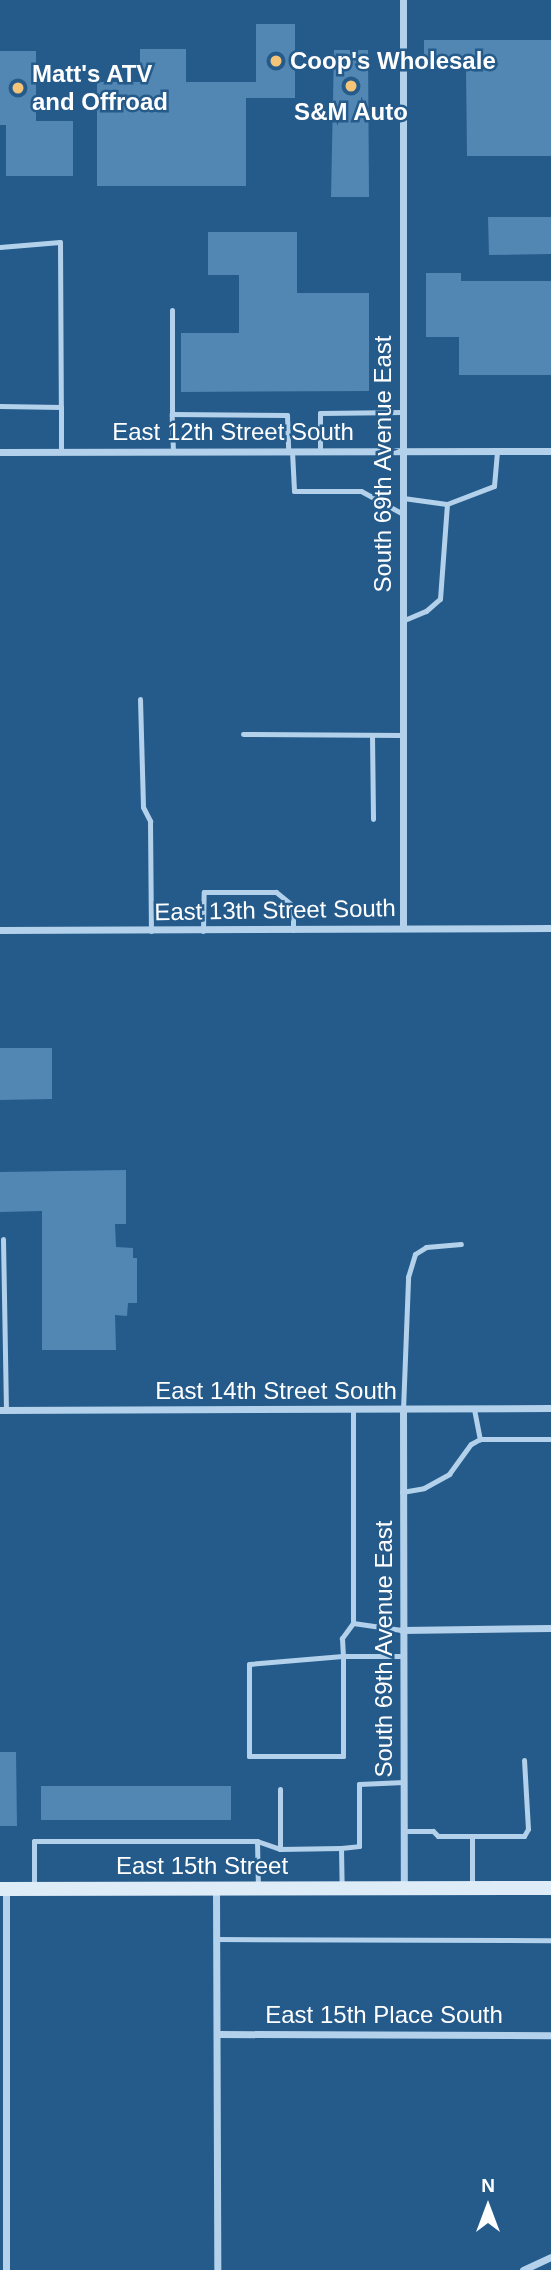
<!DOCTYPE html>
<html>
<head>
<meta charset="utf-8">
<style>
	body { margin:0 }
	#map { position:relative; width:551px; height:2270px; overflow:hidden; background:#255b8b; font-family:Arial,sans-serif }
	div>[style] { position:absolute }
	.building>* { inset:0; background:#5287b3 }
	.service>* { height:5px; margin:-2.5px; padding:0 2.5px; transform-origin:2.5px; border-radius:2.5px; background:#b3d1ea }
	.minor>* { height:7px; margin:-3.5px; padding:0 3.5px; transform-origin:3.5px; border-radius:3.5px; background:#b3d1ea }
	.secondary>* { height:14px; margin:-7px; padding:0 7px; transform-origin:7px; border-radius:7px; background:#deecf8 }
	.dots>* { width:19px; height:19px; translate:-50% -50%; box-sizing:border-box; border:4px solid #255b8b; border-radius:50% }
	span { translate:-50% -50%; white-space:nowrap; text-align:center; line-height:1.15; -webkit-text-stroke:5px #255b8b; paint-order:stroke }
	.poi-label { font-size:24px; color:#fff; font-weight:700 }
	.left { translate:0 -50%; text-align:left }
	.street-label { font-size:24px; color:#fff }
	.north { position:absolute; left:453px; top:2172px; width:70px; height:70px; -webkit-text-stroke:5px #255b8b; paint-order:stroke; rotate:0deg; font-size:19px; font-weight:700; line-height:28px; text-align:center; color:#fff }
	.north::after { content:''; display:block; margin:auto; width:24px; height:32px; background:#fff; clip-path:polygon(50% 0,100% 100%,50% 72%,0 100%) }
</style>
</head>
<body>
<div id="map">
	<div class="building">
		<i style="clip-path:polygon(256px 24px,295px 24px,295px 98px,246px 98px,246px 186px,97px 186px,97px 82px,140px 82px,140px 49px,186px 49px,186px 82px,256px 82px)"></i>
		<i style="clip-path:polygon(424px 40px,551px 40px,551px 156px,467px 156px,466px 69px,424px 69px)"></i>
		<i style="clip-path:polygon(334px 50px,368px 50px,369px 197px,331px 197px)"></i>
		<i style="clip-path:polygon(0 51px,36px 51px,36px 121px,73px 121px,73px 176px,6px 176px,6px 125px,0 125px)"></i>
		<i style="clip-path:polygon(488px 217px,551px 217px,551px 254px,489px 255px)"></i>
		<i style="clip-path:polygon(208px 232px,297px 232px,297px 293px,369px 293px,369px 391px,181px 392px,181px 333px,239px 333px,239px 275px,208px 275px)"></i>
		<i style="clip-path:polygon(426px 273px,461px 273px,461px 281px,551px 281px,551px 375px,459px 375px,459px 337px,426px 337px)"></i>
		<i style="clip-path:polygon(0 1048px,52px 1048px,52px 1099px,0 1100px)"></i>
		<i style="clip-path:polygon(126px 1170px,126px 1224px,115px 1224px,116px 1247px,133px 1248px,133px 1258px,137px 1258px,137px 1303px,128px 1303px,127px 1316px,115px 1315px,116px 1350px,42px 1350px,42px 1211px,0 1212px,0 1172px)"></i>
		<i style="clip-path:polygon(0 1752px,16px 1752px,17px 1826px,0 1826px)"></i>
		<i style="clip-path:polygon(41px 1786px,231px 1786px,231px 1820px,41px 1820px)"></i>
	</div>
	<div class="service">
		<i style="left:0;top:247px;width:60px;rotate:-4.8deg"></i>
		<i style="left:60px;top:242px;width:165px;rotate:89.7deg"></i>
		<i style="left:172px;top:310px;width:104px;rotate:90deg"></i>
		<i style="left:0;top:406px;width:61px;rotate:0.9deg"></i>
		<i style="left:61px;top:407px;width:45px;rotate:90deg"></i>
		<i style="left:292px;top:451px;width:40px;rotate:87.1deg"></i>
		<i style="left:294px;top:491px;width:67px"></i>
		<i style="left:361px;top:491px;width:48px;rotate:28.7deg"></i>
		<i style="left:320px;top:451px;width:38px;rotate:-90deg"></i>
		<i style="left:320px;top:413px;width:83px;rotate:-0.7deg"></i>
		<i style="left:173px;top:452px;width:38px;rotate:-92deg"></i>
		<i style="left:172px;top:414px;width:115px;rotate:0.5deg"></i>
		<i style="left:287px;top:415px;width:36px;rotate:88deg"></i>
		<i style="left:403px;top:498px;width:44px;rotate:7.8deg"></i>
		<i style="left:447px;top:504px;width:50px;rotate:-21deg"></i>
		<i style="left:494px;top:486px;width:35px;rotate:-85deg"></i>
		<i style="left:402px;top:621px;width:26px;rotate:-23deg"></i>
		<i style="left:426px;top:611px;width:18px;rotate:-41deg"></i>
		<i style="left:440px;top:599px;width:95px;rotate:-85.8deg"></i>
		<i style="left:140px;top:699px;width:108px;rotate:88.4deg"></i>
		<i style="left:143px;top:807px;width:16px;rotate:63deg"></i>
		<i style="left:150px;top:821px;width:110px;rotate:89.5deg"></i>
		<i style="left:243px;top:734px;width:159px;rotate:0.4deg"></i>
		<i style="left:372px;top:735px;width:84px;rotate:89.3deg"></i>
		<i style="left:203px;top:931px;width:39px;rotate:-89deg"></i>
		<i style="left:204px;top:892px;width:72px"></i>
		<i style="left:276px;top:892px;width:22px;rotate:39deg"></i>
		<i style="left:293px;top:906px;width:24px;rotate:90deg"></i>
		<i style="left:3px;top:1239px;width:171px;rotate:89deg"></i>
		<i style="left:474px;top:1409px;width:31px;rotate:79deg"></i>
		<i style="left:353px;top:1410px;width:213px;rotate:90deg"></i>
		<i style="left:353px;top:1623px;width:19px;rotate:126deg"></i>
		<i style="left:342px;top:1638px;width:18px;rotate:87deg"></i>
		<i style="left:343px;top:1656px;width:100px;rotate:90deg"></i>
		<i style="left:343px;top:1756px;width:94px;rotate:180deg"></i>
		<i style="left:249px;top:1756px;width:92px;rotate:-90deg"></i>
		<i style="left:249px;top:1664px;width:94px;rotate:-4.9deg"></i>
		<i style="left:343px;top:1656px;width:59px"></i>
		<i style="left:403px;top:1410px;width:133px;rotate:-87.8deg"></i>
		<i style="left:408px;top:1277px;width:24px;rotate:-73deg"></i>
		<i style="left:415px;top:1254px;width:13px;rotate:-32deg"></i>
		<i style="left:426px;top:1247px;width:35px;rotate:-5deg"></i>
		<i style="left:402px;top:1492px;width:22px;rotate:-10deg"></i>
		<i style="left:424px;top:1488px;width:29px;rotate:-29deg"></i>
		<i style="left:449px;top:1474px;width:37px;rotate:-54deg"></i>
		<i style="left:471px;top:1444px;width:10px;rotate:-29deg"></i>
		<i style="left:480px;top:1439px;width:71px"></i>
		<i style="left:353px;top:1623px;width:49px;rotate:8.1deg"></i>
		<i style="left:280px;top:1789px;width:60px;rotate:90deg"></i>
		<i style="left:404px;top:1831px;width:29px"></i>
		<i style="left:433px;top:1831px;width:7px;rotate:45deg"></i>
		<i style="left:438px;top:1836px;width:86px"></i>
		<i style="left:524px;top:1836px;width:8px;rotate:-60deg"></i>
		<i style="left:528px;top:1829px;width:69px;rotate:-93.3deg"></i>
		<i style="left:472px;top:1836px;width:50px;rotate:90deg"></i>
		<i style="left:257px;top:1841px;width:46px;rotate:88.8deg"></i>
		<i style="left:341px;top:1848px;width:18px;rotate:-6deg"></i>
		<i style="left:359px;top:1846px;width:62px;rotate:-90deg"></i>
		<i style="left:359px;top:1784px;width:45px;rotate:-2.5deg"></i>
		<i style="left:34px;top:1886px;width:45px;rotate:-90deg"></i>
		<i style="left:34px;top:1841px;width:223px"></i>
		<i style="left:257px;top:1841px;width:24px;rotate:19deg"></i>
		<i style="left:280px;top:1849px;width:61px;rotate:-0.9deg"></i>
		<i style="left:341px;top:1848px;width:39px;rotate:89deg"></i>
		<i style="left:216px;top:1939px;width:335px;rotate:0.2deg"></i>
	</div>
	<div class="minor">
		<i style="left:403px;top:0;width:928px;rotate:90deg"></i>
		<i style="left:0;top:452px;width:551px;rotate:-0.1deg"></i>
		<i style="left:0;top:930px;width:551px;rotate:-0.21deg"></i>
		<i style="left:0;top:1410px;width:551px;rotate:-0.21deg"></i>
		<i style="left:403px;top:1410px;width:477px;rotate:89.9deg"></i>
		<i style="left:402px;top:1630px;width:149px;rotate:-0.8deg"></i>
		<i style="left:6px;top:1889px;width:381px;rotate:90deg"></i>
		<i style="left:216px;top:1889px;width:381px;rotate:89.8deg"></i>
		<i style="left:218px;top:2034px;width:333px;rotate:0.2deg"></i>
		<i style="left:523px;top:2270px;width:31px;rotate:-25deg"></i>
	</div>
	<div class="secondary">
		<i style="left:0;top:1889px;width:551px;rotate:-0.1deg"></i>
	</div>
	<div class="dots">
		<i style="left:276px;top:61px;background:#f4c478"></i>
		<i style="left:351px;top:86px;background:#f4c478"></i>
		<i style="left:18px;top:88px;background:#f4c478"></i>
	</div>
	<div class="poi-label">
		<span class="left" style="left:290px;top:61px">Coop's Wholesale</span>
		<span class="left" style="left:32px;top:88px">Matt's ATV<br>and Offroad</span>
		<span style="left:351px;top:112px">S&amp;M Auto</span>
	</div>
	<div class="street-label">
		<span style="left:233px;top:432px">East 12th Street South</span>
		<span style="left:383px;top:464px;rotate:-90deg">South 69th Avenue East</span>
		<span style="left:275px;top:910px;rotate:-1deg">East 13th Street South</span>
		<span style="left:276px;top:1391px">East 14th Street South</span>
		<span style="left:384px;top:1649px;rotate:-90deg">South 69th Avenue East</span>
		<span style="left:202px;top:1866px">East 15th Street</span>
		<span style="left:384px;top:2015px">East 15th Place South</span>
	</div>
	<div class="north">N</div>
</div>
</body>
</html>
